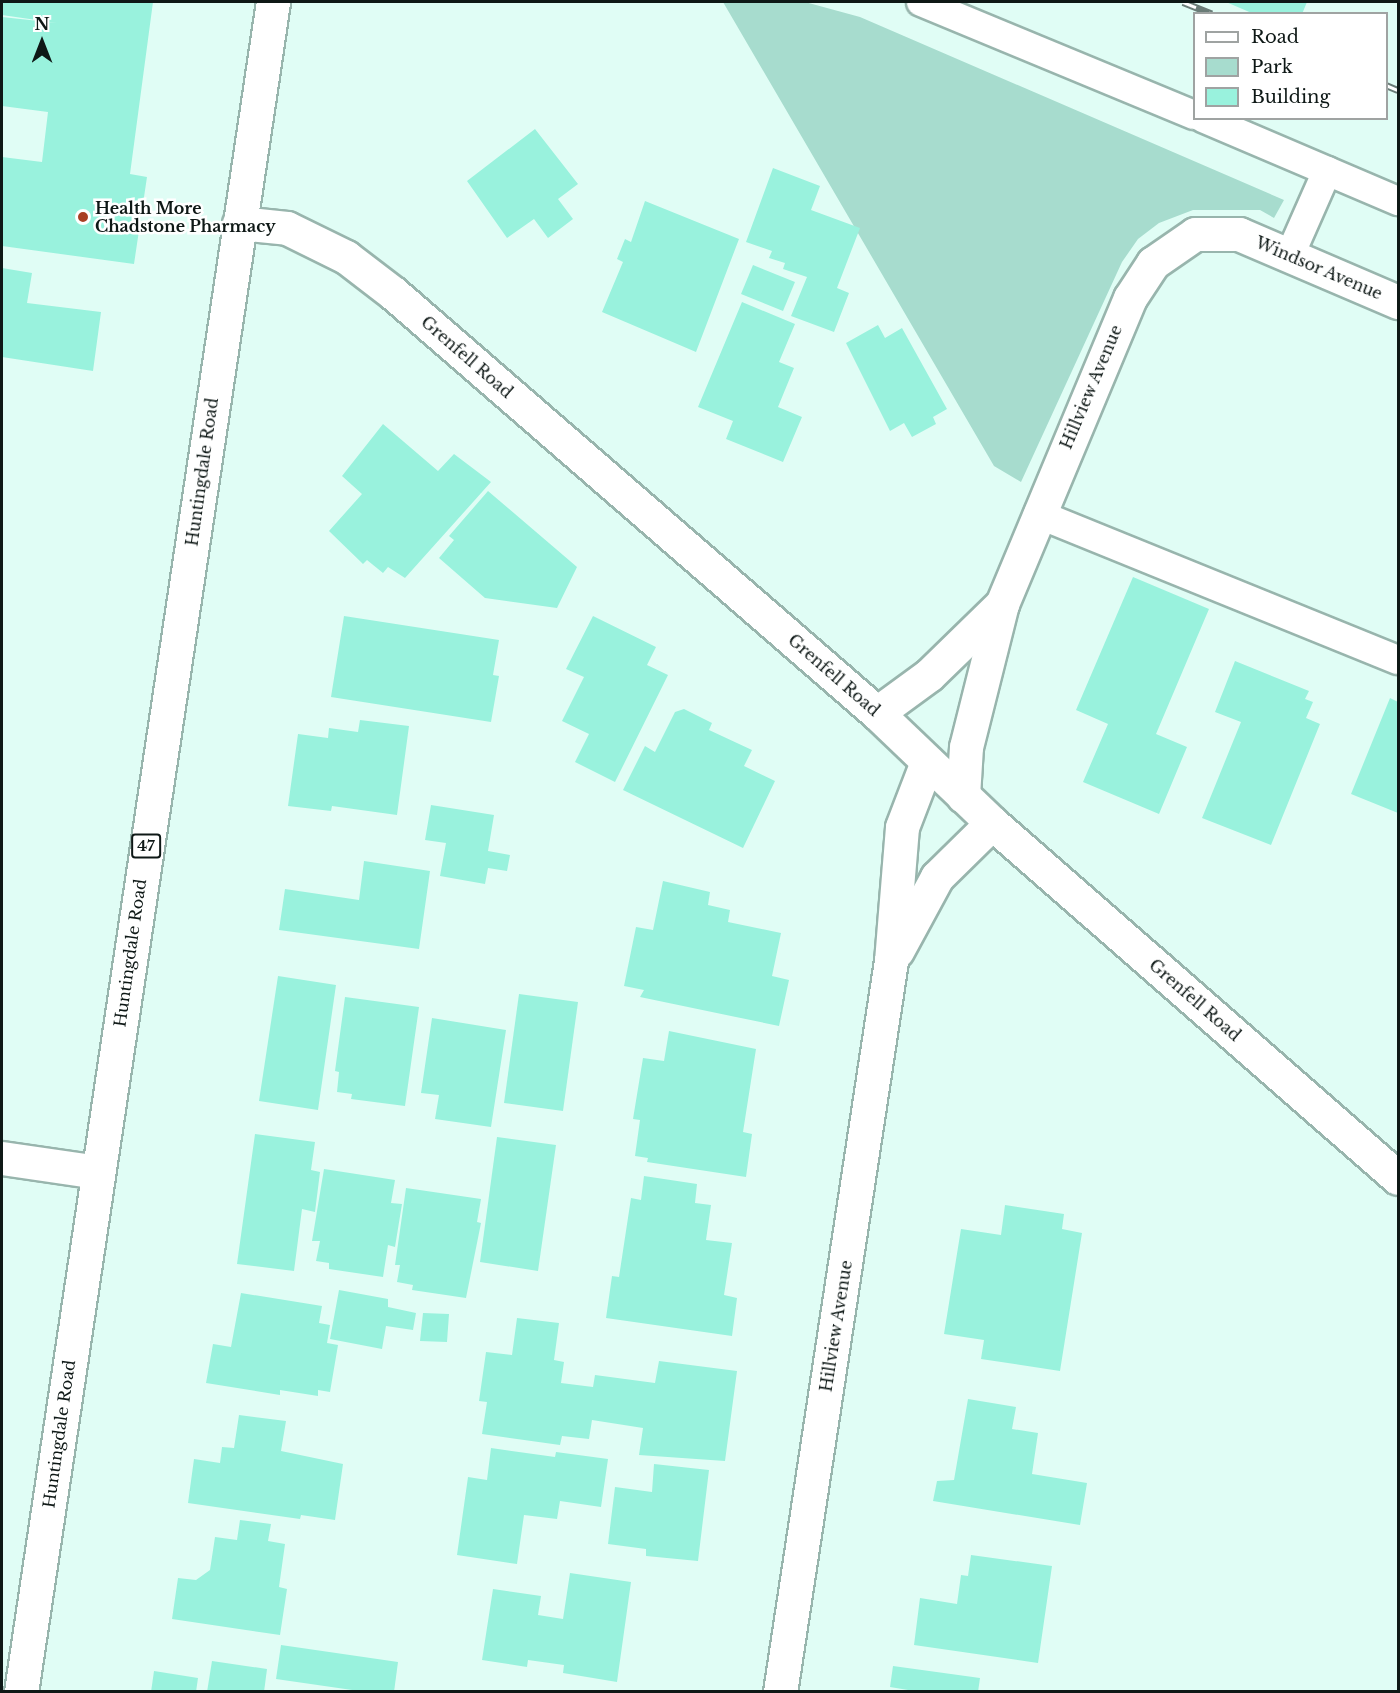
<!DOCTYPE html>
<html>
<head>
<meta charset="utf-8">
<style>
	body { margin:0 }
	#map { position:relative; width:1400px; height:1693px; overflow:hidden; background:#e0fdf5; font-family:"Libre Baskerville",serif }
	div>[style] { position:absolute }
	.green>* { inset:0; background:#a7dcce }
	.building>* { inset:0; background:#99f2dd }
	.roads { filter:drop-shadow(2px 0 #98b5ad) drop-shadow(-2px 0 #98b5ad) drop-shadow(0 2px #98b5ad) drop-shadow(0 -2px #98b5ad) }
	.lane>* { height:28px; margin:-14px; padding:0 14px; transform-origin:14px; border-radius:14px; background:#fff }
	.street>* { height:33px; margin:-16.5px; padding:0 16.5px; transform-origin:16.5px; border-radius:16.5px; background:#fff }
	.secondary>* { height:33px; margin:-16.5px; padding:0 16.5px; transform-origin:16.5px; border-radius:16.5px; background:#fff }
	.primary>* { height:33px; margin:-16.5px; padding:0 16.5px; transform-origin:16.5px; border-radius:16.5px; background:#fff }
	.rail>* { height:7px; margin-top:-3.5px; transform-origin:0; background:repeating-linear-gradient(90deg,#fff 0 14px,#6a7c77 0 28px); box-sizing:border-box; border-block:2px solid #6a7c77 }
	.dots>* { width:16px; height:16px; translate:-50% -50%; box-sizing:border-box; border:3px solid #fff; border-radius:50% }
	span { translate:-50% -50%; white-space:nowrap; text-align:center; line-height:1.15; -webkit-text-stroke:5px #fff; paint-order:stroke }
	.shield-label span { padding:2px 4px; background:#fff; border:2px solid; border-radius:4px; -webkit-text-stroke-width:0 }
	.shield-label { font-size:15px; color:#0e1816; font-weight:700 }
	.poi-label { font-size:16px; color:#0e1816; font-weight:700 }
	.left { translate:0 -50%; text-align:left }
	.street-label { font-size:16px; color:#0e1816 }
	.frame { position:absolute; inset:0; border:3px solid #0e1816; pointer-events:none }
	.legend { position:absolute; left:1193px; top:12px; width:195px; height:108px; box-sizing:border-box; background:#fff; border:2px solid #9fa3a2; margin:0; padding:8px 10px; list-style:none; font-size:18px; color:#0e1816 }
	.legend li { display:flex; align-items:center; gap:12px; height:30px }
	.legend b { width:30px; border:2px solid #9fa3a2 }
	.north { position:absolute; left:12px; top:12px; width:60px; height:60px; -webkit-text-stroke:4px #fff; paint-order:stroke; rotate:0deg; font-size:16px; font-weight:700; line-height:24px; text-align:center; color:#0e1816 }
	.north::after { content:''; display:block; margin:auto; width:21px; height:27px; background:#0e1816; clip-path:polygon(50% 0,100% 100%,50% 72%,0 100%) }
</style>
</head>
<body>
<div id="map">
	<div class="green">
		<i style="clip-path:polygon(723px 2px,805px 2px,860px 17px,1284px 200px,1274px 218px,1260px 210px,1193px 210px,1159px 223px,1138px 239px,1122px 262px,1021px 482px,994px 466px)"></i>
	</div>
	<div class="building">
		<i style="clip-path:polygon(2px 2px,153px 2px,130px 174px,147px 177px,134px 264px,2px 246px,2px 157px,42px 162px,48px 112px,2px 106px,2px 17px,57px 23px,2px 15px)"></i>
		<i style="clip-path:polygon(1226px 2px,1307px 2px,1302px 14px,1254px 14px)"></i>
		<i style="clip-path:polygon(535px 129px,578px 184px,558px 199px,573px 219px,548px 238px,534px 219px,507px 238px,467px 181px)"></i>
		<i style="clip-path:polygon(773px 168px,820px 186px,811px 210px,860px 228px,837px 288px,849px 293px,834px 332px,791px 316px,807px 277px,783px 269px,785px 263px,769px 258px,772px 251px,746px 242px)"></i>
		<i style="clip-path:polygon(645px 201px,739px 239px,696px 352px,602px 312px,623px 262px,617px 259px,625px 239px,631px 242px)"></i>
		<i style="clip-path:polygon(753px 265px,795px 282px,783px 311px,741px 294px)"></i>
		<i style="clip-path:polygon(2px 268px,32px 273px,27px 303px,101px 312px,93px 371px,2px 357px)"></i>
		<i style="clip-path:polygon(742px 302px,795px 324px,779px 362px,794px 368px,778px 407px,802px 417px,783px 462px,726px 439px,733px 421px,698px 407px)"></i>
		<i style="clip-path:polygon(878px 325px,885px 338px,902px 328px,947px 409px,933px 417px,936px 424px,912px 437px,904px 423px,890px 431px,846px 343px)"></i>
		<i style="clip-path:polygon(383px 424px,438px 471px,454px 454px,491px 482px,405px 578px,388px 567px,383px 573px,367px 560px,363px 564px,329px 531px,362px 494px,342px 476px)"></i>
		<i style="clip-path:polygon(488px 491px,577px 567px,557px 608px,485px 598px,439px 558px,454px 540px,449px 536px)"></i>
		<i style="clip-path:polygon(1133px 577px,1209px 609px,1156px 734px,1187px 747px,1159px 814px,1083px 782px,1108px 724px,1076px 710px)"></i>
		<i style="clip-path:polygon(344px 616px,499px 640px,493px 675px,499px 676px,491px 722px,331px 697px)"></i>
		<i style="clip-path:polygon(593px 616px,656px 647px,647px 665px,668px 675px,615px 782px,575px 762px,589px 734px,562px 721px,584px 677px,566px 669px)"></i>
		<i style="clip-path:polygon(1235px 661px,1309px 691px,1305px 699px,1313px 702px,1306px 718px,1320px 724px,1271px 845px,1202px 818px,1241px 722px,1215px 712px)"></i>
		<i style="clip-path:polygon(1390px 698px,1398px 702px,1398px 813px,1351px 794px)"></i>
		<i style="clip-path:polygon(684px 709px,712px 723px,709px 730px,752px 750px,744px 766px,775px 781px,743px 848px,623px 790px,645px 746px,655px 752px,675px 712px)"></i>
		<i style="clip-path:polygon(360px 720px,409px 726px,397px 815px,332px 806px,331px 811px,288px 806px,298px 734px,328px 738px,329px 728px,358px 732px)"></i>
		<i style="clip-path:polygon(431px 805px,494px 815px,488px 851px,510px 855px,507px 871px,488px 868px,485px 884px,440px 876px,446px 843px,425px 840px)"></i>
		<i style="clip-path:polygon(364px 861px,430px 871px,419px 949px,279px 930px,285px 889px,359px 900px)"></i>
		<i style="clip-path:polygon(663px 881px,710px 892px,708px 905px,730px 910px,728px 922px,781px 933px,772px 976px,789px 980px,779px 1026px,640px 997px,644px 990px,624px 986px,636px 927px,653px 930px)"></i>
		<i style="clip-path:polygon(278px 976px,336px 985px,318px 1110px,259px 1101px)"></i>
		<i style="clip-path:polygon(519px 994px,578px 1002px,563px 1111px,504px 1103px)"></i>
		<i style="clip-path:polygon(345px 997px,419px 1007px,405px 1106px,351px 1099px,352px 1094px,337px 1092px,339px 1072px,335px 1071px)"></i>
		<i style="clip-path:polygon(432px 1018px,506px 1030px,491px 1127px,435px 1119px,439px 1095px,421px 1093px)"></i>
		<i style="clip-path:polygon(669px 1031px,756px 1049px,743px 1132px,752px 1134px,746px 1177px,647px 1162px,648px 1158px,635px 1156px,640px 1120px,633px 1119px,643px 1058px,664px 1061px)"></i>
		<i style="clip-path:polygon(255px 1134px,315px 1142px,311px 1170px,320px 1172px,315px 1212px,302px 1209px,294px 1271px,237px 1264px)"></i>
		<i style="clip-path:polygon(497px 1137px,556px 1145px,538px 1271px,480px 1262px)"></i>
		<i style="clip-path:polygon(324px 1169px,395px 1180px,391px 1203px,402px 1204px,395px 1247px,388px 1245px,383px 1277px,329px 1269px,329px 1263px,316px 1261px,320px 1241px,312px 1241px)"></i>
		<i style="clip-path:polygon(644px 1176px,697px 1184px,695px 1203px,711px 1205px,706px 1240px,732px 1243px,724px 1295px,737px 1298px,732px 1336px,606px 1318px,612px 1276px,619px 1277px,631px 1198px,641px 1200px)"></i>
		<i style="clip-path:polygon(406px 1188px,481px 1199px,477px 1222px,481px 1223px,466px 1298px,412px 1290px,413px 1285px,397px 1282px,400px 1265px,395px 1265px)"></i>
		<i style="clip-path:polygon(1005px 1205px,1064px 1214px,1062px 1229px,1082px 1233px,1060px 1371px,981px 1359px,984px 1340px,944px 1334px,961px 1229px,1001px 1235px)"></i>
		<i style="clip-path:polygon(339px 1290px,388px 1299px,388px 1307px,416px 1313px,413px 1330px,386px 1326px,382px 1349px,330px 1339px)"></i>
		<i style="clip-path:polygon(241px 1293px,322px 1306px,319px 1323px,330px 1325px,327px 1343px,338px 1345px,330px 1392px,318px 1390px,318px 1396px,280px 1390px,280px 1395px,206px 1383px,213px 1344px,231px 1347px)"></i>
		<i style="clip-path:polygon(423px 1313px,449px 1314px,447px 1342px,420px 1341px)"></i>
		<i style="clip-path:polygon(517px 1318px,559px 1323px,554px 1360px,564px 1362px,561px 1383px,593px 1387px,595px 1375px,655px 1383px,659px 1361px,737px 1371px,725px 1461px,639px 1455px,643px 1428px,592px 1420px,589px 1439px,562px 1436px,560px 1445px,482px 1434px,487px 1402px,479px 1401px,486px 1352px,512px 1355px)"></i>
		<i style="clip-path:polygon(968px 1399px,1016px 1407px,1012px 1429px,1038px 1433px,1032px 1474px,1087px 1483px,1080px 1525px,933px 1501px,937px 1481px,954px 1480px)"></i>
		<i style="clip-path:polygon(239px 1415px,286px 1421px,281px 1451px,343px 1464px,335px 1520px,301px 1515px,300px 1519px,188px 1503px,194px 1459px,220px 1463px,222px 1447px,234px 1448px)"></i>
		<i style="clip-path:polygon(491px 1448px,555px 1457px,556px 1452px,608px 1459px,601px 1507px,560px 1501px,557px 1519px,524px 1515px,517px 1564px,457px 1555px,468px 1477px,487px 1480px)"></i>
		<i style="clip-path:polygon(654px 1464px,709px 1470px,698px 1561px,646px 1556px,646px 1549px,608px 1544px,615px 1487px,652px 1492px)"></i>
		<i style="clip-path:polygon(240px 1520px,271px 1524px,268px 1541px,285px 1544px,279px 1587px,287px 1589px,280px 1635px,172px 1619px,178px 1578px,196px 1580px,210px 1570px,215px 1537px,237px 1540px)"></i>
		<i style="clip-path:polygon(971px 1555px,1052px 1566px,1038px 1663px,914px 1645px,920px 1598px,957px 1604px,961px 1575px,968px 1576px)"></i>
		<i style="clip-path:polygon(570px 1573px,631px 1582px,617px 1682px,563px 1673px,564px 1665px,528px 1660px,527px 1667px,482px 1660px,493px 1589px,541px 1596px,538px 1615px,563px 1619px)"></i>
		<i style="clip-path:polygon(281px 1645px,398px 1662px,394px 1692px,366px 1692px,276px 1679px)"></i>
		<i style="clip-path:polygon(212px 1661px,267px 1669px,264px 1692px,207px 1692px)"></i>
		<i style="clip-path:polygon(893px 1666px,980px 1678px,978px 1692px,920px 1692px,890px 1687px)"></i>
		<i style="clip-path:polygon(154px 1671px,198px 1678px,196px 1692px,151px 1692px)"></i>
	</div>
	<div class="roads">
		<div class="lane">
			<i style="left:921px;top:2px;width:295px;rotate:22.5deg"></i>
			<i style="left:1203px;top:118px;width:212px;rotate:23.1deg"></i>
			<i style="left:1290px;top:255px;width:92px;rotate:-66.2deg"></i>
			<i style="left:1038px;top:514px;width:388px;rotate:22.1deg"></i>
		</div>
		<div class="street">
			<i style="left:877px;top:713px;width:64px;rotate:-36.2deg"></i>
			<i style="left:929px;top:675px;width:102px;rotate:-44.2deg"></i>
			<i style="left:963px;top:796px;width:49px;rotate:-86.5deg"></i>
			<i style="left:966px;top:747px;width:147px;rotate:-75.9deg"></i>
			<i style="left:1002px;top:604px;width:332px;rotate:-67.3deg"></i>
			<i style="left:1130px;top:298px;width:42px;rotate:-56.7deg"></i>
			<i style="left:1153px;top:263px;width:51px;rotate:-34.6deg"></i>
			<i style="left:1195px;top:234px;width:44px"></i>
			<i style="left:1239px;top:234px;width:173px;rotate:23.2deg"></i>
			<i style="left:897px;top:951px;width:84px;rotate:-61.6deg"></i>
			<i style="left:937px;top:877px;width:77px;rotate:-44.5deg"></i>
			<i style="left:2px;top:1158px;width:97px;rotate:8.3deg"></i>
			<i style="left:780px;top:1692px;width:739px;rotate:-81.37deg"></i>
			<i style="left:891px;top:961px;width:134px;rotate:-85.3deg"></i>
			<i style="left:902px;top:827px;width:70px;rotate:-69deg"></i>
		</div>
		<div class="secondary">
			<i style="left:239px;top:223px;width:48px;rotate:5.9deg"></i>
			<i style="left:287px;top:228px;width:66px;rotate:26.2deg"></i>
			<i style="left:346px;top:257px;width:59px;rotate:37.5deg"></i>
			<i style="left:393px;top:293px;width:641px;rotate:40.95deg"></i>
			<i style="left:877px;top:713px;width:159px;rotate:43.7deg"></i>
			<i style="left:992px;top:823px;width:539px;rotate:41.17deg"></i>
		</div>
		<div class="primary">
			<i style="left:21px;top:1692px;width:1709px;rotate:-81.52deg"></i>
		</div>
	</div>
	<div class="rail">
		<i style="left:1183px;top:2px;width:31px;rotate:22deg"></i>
		<i style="left:1386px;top:85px;width:13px;rotate:23deg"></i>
	</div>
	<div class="dots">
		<i style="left:83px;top:217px;background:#a83f23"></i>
	</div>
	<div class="shield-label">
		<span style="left:146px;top:846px">47</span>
	</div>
	<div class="poi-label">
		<span class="left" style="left:95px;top:217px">Health More<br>Chadstone Pharmacy</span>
	</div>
	<div class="street-label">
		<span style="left:1319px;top:268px;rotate:23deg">Windsor Avenue</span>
		<span style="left:467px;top:357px;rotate:41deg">Grenfell Road</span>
		<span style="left:1091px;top:387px;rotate:-67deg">Hillview Avenue</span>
		<span style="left:202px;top:472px;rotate:-82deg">Huntingdale Road</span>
		<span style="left:834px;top:675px;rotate:41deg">Grenfell Road</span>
		<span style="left:130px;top:953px;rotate:-82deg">Huntingdale Road</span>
		<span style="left:1195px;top:1000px;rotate:41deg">Grenfell Road</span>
		<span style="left:836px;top:1326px;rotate:-81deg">Hillview Avenue</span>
		<span style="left:59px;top:1434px;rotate:-82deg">Huntingdale Road</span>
	</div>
	<div class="frame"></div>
	<ul class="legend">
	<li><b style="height:8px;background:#fff"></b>Road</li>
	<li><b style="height:16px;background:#a7dcce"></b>Park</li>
	<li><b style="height:16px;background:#99f2dd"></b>Building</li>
	</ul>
	<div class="north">N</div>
</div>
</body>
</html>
